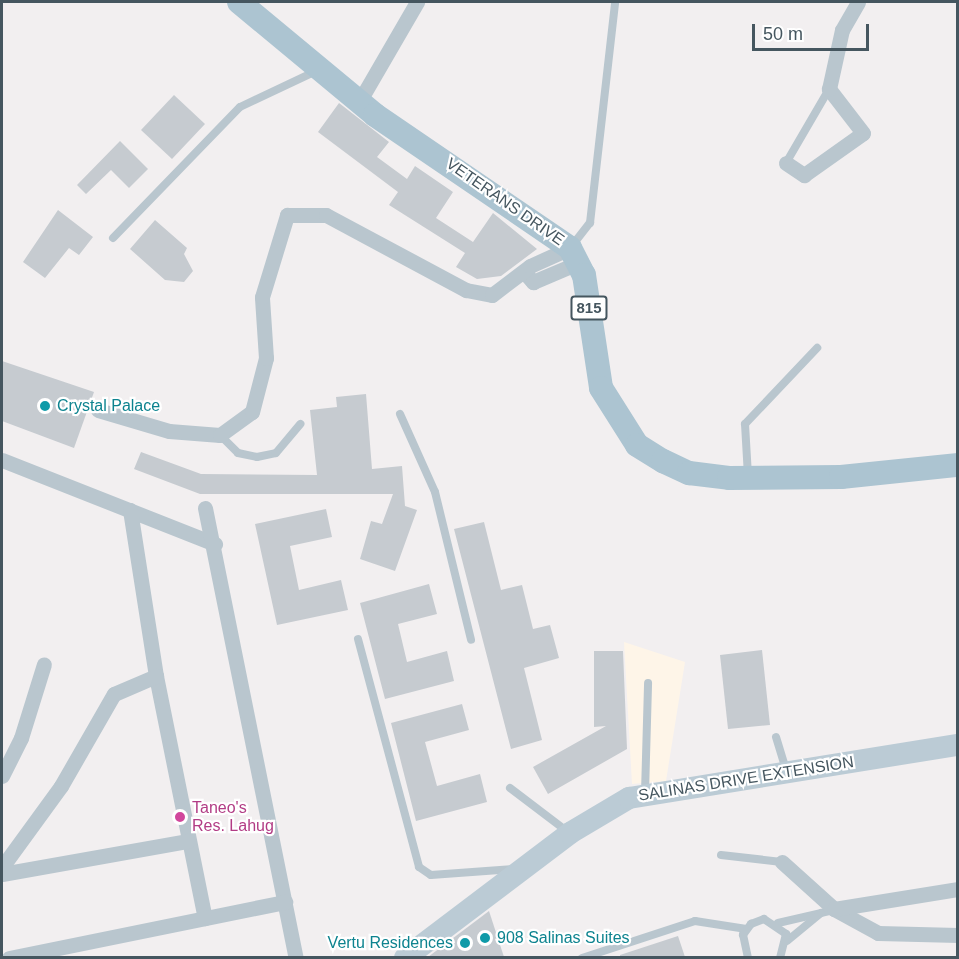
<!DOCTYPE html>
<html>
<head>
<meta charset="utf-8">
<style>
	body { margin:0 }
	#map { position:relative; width:959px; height:959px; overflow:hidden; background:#f2eff0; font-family:Arial,sans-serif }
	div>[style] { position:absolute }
	.commercial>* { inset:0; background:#fef5e8 }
	.building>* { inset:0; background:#c6cbd0 }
	.lane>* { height:8px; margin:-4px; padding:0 4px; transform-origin:4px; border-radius:4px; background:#b9c6ce }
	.street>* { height:15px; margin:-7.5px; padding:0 7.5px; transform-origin:7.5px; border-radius:7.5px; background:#b9c6ce }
	.secondary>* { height:22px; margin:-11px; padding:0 11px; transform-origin:11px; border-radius:11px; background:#bbcbd5 }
	.primary>* { height:24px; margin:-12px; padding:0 12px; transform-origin:12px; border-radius:12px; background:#acc4d1 }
	.dots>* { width:16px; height:16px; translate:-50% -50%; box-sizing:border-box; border:3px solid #fff; border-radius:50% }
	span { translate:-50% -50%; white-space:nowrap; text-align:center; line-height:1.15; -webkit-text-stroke:4.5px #fff; paint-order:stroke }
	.shield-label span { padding:2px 4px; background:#fff; border:2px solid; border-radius:4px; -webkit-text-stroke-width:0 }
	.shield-label { font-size:15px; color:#45565f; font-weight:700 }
	.street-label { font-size:16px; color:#45565f }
	.culture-label { font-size:16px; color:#0d838f }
	.left { translate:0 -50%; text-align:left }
	.right { translate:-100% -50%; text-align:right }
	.hotel-label { font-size:16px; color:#b23c85 }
	.frame { position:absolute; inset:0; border:3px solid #45565f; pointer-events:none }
	.scale { position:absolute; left:752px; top:24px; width:117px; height:27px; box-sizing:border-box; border:3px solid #45565f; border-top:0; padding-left:8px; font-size:18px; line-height:21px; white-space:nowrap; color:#45565f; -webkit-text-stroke:4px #fff; paint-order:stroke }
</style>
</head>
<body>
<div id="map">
	<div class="commercial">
		<i style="clip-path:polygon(624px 642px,685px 662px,666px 781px,632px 784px)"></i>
	</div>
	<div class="building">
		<i style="clip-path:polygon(174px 95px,205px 124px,172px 159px,141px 130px)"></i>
		<i style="clip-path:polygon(339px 103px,389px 142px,377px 157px,407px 179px,415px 166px,453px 192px,436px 218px,473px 242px,493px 213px,537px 249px,501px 276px,477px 279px,456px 267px,465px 253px,389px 205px,398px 192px,318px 132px)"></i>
		<i style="clip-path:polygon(120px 141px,148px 169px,129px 188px,111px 170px,86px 194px,77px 185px)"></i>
		<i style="clip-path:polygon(58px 210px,93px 237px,79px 255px,69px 248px,45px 278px,23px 262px)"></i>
		<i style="clip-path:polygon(155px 220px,187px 248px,184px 254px,193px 271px,184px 282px,165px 280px,130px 249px)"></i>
		<i style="clip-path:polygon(2px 361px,94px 392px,74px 448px,2px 421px)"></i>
		<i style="clip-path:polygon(366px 394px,372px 469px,402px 466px,405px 506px,417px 510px,395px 571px,360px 559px,371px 521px,382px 524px,393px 494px,200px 494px,134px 469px,141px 452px,201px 474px,317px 475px,310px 410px,337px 407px,336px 397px)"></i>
		<i style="clip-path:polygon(326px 509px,332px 537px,290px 546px,299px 590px,341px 580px,348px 610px,277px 625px,255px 524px)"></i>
		<i style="clip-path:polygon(484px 522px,501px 590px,522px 585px,533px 629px,550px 625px,559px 658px,524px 668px,542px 740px,511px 749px,454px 529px)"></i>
		<i style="clip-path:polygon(429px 584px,437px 614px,398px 624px,407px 662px,447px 651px,454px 681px,385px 699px,360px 603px)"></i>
		<i style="clip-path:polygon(762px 650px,770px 725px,728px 729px,720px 655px)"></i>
		<i style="clip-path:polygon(594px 651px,623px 651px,627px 749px,548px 794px,533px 767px,606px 726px,594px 727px)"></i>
		<i style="clip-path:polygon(462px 704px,469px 730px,425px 742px,437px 786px,480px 774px,487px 802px,416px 821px,391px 723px)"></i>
		<i style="clip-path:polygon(489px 911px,504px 957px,428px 957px)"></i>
		<i style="clip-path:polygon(678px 936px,685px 957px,620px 957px,620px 955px)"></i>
	</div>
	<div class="lane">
		<i style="left:786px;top:163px;width:86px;rotate:-59.8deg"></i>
		<i style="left:113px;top:238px;width:182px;rotate:-45.9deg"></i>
		<i style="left:240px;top:107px;width:84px;rotate:-25.3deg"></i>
		<i style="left:571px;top:247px;width:31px;rotate:-52deg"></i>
		<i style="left:590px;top:223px;width:222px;rotate:-83.5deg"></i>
		<i style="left:400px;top:414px;width:85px;rotate:65.8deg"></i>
		<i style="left:435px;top:492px;width:152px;rotate:76.3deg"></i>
		<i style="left:220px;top:435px;width:25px;rotate:45deg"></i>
		<i style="left:238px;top:453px;width:19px;rotate:12deg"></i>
		<i style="left:257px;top:457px;width:19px;rotate:-12deg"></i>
		<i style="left:276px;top:453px;width:38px;rotate:-50deg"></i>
		<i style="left:748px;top:476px;width:52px;rotate:-93.3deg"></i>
		<i style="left:745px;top:424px;width:105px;rotate:-46.5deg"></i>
		<i style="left:358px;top:639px;width:236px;rotate:75deg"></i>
		<i style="left:419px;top:867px;width:14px;rotate:34deg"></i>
		<i style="left:431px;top:875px;width:84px;rotate:-4.1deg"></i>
		<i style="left:776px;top:737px;width:34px;rotate:73deg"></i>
		<i style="left:510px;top:788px;width:73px;rotate:37.2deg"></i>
		<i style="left:645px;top:793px;width:110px;rotate:-88.4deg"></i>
		<i style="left:721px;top:855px;width:61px;rotate:6.5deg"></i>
		<i style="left:778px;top:923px;width:57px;rotate:-13.1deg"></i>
		<i style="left:787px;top:941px;width:44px;rotate:-39.5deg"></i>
		<i style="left:582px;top:958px;width:119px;rotate:-18.1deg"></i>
		<i style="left:695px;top:921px;width:52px;rotate:8.9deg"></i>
		<i style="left:748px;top:958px;width:24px;rotate:-102deg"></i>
		<i style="left:743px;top:935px;width:14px;rotate:-54deg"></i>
		<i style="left:751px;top:924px;width:14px;rotate:-21deg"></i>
		<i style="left:764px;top:919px;width:27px;rotate:34deg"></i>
		<i style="left:786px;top:934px;width:25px;rotate:104deg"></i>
	</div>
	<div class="street">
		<i style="left:359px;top:102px;width:116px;rotate:-59.9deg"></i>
		<i style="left:786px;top:163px;width:22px;rotate:34deg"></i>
		<i style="left:804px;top:175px;width:72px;rotate:-35.4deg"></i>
		<i style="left:863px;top:133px;width:56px;rotate:-127.7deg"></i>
		<i style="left:829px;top:89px;width:60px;rotate:-77.6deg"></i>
		<i style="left:842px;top:30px;width:32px;rotate:-60deg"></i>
		<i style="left:526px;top:274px;width:11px;rotate:49deg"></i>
		<i style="left:533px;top:282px;width:49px;rotate:-22.9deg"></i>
		<i style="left:98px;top:410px;width:74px;rotate:16.5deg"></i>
		<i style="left:169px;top:431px;width:51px;rotate:4.5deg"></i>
		<i style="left:220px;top:435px;width:39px;rotate:-36deg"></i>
		<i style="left:252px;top:412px;width:56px;rotate:-75.5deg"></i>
		<i style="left:266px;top:358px;width:61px;rotate:-93.8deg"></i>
		<i style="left:262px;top:297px;width:86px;rotate:-73deg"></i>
		<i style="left:287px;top:215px;width:39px"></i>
		<i style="left:326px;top:215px;width:159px;rotate:28.2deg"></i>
		<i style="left:466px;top:290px;width:26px;rotate:11deg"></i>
		<i style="left:492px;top:295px;width:48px;rotate:-37.3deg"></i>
		<i style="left:530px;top:266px;width:44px;rotate:-24.2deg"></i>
		<i style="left:2px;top:460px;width:229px;rotate:21.5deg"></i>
		<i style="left:205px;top:508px;width:459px;rotate:78.6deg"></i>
		<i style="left:130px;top:510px;width:168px;rotate:81.1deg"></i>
		<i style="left:156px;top:676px;width:247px;rotate:78.6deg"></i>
		<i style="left:2px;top:776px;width:42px;rotate:-63.4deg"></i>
		<i style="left:21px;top:738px;width:77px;rotate:-72.7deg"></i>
		<i style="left:782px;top:862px;width:70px;rotate:42.1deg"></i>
		<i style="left:834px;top:909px;width:50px;rotate:28.6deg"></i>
		<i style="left:878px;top:933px;width:80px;rotate:1.4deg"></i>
		<i style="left:2px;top:867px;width:100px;rotate:-53.9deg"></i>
		<i style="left:61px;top:786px;width:106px;rotate:-60.1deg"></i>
		<i style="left:114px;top:694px;width:46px;rotate:-23.2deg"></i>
		<i style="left:2px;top:874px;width:189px;rotate:-10.1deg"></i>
		<i style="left:834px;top:909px;width:126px;rotate:-9.2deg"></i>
		<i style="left:9px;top:958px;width:282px;rotate:-11.5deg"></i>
	</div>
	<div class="secondary">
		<i style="left:405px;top:958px;width:207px;rotate:-37.1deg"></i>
		<i style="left:570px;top:833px;width:69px;rotate:-30.7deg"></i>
		<i style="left:629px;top:798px;width:333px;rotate:-9.2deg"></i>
	</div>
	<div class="primary">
		<i style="left:239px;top:2px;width:177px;rotate:39.7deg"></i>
		<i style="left:375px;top:115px;width:236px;rotate:34.3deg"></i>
		<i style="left:570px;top:248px;width:30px;rotate:63deg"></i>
		<i style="left:584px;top:275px;width:114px;rotate:81.4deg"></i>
		<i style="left:601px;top:388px;width:67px;rotate:57.7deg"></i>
		<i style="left:637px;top:445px;width:31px;rotate:32deg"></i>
		<i style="left:663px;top:461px;width:29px;rotate:25deg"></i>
		<i style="left:689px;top:473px;width:40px;rotate:7.1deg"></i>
		<i style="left:729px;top:478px;width:112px;rotate:-0.5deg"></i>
		<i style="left:841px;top:477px;width:118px;rotate:-5.9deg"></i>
	</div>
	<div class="dots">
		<i style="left:45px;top:406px;background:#0f9aa8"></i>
		<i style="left:180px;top:817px;background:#d1479c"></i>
		<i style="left:485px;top:938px;background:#0f9aa8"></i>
		<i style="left:465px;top:943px;background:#0f9aa8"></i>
	</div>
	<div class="shield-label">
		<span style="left:589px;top:308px">815</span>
	</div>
	<div class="street-label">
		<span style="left:505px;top:202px;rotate:35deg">VETERANS DRIVE</span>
		<span style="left:746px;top:779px;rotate:-9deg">SALINAS DRIVE EXTENSION</span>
	</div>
	<div class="culture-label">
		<span class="left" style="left:57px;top:406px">Crystal Palace</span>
		<span class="left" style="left:497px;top:938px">908 Salinas Suites</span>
		<span class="right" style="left:453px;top:943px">Vertu Residences</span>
	</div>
	<div class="hotel-label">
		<span class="left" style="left:192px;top:817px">Taneo's<br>Res. Lahug</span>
	</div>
	<div class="frame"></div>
	<div class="scale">50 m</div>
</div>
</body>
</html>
